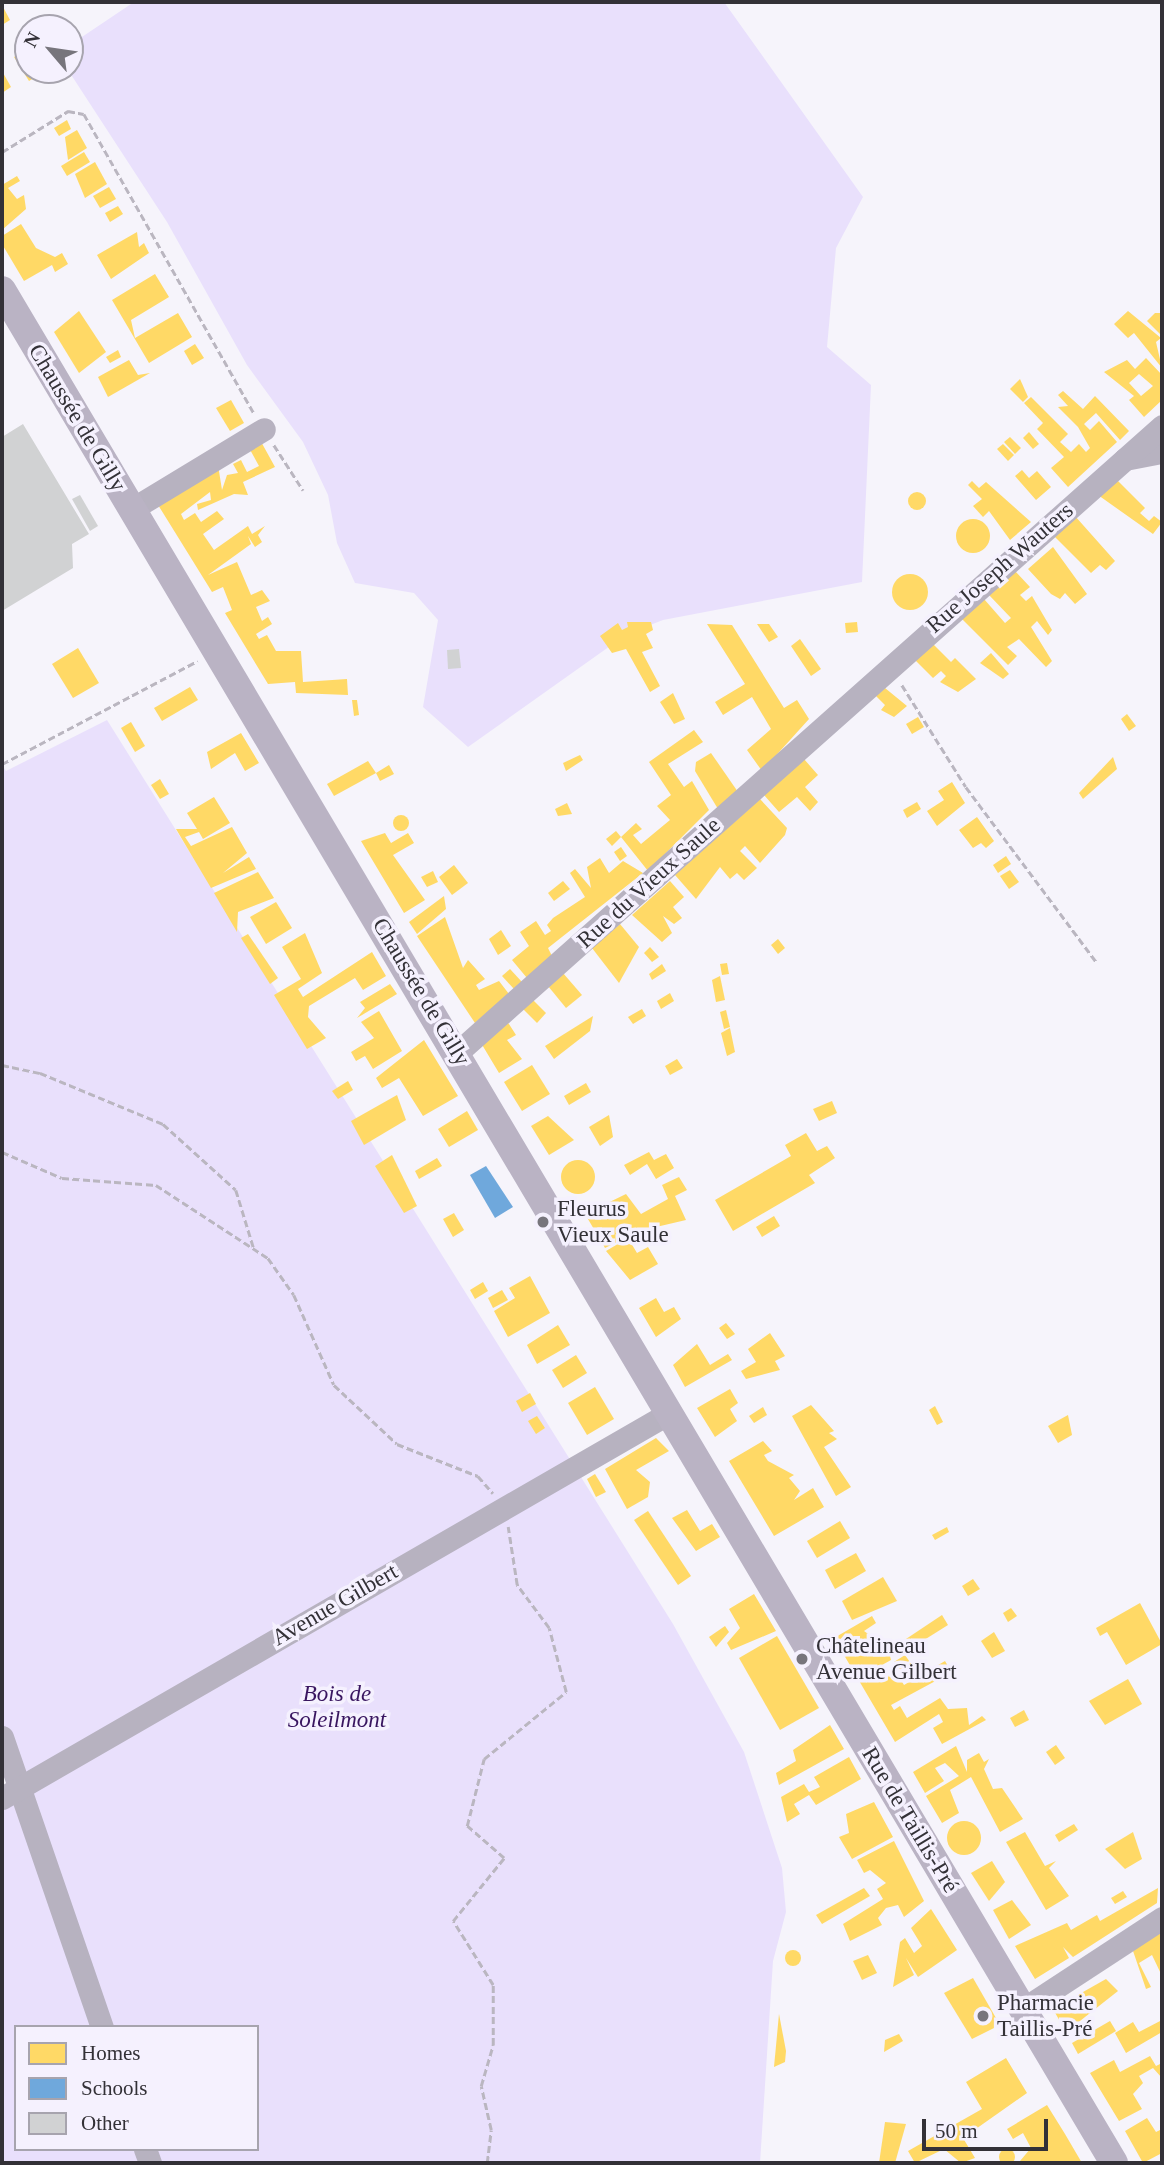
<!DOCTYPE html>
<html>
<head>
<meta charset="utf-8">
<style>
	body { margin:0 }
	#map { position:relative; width:1164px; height:2165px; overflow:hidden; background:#f6f4fb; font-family:Georgia,serif }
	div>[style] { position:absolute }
	.green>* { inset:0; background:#e9e0fc }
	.homes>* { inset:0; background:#ffd966 }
	.round { border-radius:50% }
	.schools>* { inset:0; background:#6fa8dc }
	.building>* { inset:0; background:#d1d2d3 }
	.path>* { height:2.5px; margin-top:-1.25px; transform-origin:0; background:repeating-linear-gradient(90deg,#bab6c0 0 7px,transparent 0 10.5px) }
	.minor>* { height:23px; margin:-11.5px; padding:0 11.5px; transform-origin:11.5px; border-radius:11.5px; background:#b7b2c0 }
	.major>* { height:28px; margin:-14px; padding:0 14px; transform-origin:14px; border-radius:14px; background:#bab3c4 }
	.dots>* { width:19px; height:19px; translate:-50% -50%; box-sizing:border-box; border:4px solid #f5f1fe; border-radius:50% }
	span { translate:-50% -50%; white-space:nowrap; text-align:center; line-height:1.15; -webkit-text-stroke:7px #f5f1fe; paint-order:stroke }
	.street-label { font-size:23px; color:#333137 }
	.poi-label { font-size:23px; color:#333137 }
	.left { translate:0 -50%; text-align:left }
	.park-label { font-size:23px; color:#391660; font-style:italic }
	.frame { position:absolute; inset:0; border:4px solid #333137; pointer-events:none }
	.legend { position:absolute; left:14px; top:2025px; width:245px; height:126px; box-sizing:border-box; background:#f5f1fe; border:2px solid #a7a4ae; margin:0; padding:9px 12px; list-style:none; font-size:21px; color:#333137 }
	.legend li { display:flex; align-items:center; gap:14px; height:35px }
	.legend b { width:35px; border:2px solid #a7a4ae }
	.north { position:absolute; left:14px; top:14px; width:70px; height:70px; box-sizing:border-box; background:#f5f1fe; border:2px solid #a7a4ae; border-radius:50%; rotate:299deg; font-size:19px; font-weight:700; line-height:28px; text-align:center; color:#333137 }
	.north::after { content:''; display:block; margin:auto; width:24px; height:32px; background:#77757c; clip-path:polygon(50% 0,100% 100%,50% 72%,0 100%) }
	.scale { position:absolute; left:922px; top:2119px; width:126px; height:32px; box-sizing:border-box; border:4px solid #333137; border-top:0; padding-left:9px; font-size:21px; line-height:24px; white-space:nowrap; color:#333137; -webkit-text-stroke:5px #f5f1fe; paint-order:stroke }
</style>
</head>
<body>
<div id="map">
	<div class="green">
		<i style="clip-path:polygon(134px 2px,724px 2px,863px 197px,836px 248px,827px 347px,871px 385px,862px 582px,663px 620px,627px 634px,468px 747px,423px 707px,438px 620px,414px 593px,355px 583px,337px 543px,328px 495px,303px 442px,247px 365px,167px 222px,68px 70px,70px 45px)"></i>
		<i style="clip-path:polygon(evenodd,107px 720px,673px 1624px,744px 1752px,782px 1868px,786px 1912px,773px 1961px,760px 2163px,2px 2163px,2px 1798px,19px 1787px,2px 1737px,2px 765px,6px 771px,107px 720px,16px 2027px,257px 2027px,257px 2149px,16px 2149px,16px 2027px)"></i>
	</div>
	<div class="homes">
		<i style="clip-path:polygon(2px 5px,10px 20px,2px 25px)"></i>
		<i style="clip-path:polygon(26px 50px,28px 70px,40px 74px,29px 81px,14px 57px)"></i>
		<i style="clip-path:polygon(2px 71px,11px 87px,2px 93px)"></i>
		<i style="clip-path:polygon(67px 120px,71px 129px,59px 136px,54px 128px)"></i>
		<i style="clip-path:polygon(77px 130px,87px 148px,68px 160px,65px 137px)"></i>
		<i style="clip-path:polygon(84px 152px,90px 162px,67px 176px,61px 166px)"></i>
		<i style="clip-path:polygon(95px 162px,107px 184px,85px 198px,75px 174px)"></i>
		<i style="clip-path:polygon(17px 176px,20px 181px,8px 188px,17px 199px,24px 195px,26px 209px,2px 230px,2px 185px)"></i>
		<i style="clip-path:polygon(109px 187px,116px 199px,100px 208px,93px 196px)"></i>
		<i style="clip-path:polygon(118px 206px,123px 214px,110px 222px,105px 213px)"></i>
		<i style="clip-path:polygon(21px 224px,36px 248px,55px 257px,62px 253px,68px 264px,55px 272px,52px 265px,24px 281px,2px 244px,2px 236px)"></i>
		<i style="clip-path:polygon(137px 232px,139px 247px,144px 243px,149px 253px,111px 279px,97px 255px)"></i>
		<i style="clip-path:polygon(155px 274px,169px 297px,131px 320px,135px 338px,178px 313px,192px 337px,149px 363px,112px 300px)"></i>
		<i style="clip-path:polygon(79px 311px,106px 352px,79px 373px,54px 332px)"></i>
		<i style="clip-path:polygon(1128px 311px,1161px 338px,1156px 342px,1162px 368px,1134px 333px,1128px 338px,1114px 324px)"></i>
		<i style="clip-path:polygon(1155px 313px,1162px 313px,1162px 336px,1147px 321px)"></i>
		<i style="clip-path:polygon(195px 344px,204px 358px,192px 365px,184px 351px)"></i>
		<i style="clip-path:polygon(118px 350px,121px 357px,110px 363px,106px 357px)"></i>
		<i style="clip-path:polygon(evenodd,1146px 358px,1162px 375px,1162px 400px,1144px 417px,1129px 400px,1134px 396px,1104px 372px,1127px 360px,1135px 369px,1146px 358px,1139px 374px,1153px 386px,1141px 396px,1129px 383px,1139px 374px)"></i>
		<i style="clip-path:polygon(129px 360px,138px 375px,150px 373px,108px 397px,98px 377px)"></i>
		<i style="clip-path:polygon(1020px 379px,1028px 397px,1023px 402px,1010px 389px)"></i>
		<i style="clip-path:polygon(1063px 391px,1083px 409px,1095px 396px,1129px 431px,1120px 440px,1096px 413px,1084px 424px,1090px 430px,1099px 421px,1117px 442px,1068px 487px,1051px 468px,1064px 457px,1037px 429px,1043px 423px,1024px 403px,1031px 397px,1068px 434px,1060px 442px,1071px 452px,1079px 444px,1086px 452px,1090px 448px,1078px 427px,1058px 407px,1068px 406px,1058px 395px)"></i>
		<i style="clip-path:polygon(231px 400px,244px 423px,230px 431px,216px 408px)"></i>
		<i style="clip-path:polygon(1029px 432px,1039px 444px,1033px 449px,1023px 438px)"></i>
		<i style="clip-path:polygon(1010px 437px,1021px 448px,1015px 454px,1004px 442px)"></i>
		<i style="clip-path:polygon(259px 438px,275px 467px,243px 482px,248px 495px,234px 494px,198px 510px,197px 504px,211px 500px,210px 492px,181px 514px,184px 520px,195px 513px,201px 522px,217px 511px,224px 519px,203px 534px,214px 550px,248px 526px,252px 534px,265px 526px,258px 535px,262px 542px,255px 547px,248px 536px,251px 544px,208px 575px,237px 562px,251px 595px,262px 590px,270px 601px,256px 607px,262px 621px,268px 617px,272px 624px,256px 634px,259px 639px,267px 635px,276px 651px,301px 651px,303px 682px,347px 679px,348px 695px,296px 693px,295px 682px,268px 684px,225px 613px,232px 610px,223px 587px,212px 592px,155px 500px,218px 465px,222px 490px,227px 475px,238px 473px,233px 464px,241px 460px,247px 472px,259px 466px,248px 446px)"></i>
		<i style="clip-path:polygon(1003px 444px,1014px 455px,1008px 461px,997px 449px)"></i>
		<i style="clip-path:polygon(1022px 470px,1029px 478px,1037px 471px,1051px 487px,1036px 500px,1015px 476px)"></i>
		<i style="clip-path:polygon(1116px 479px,1145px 508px,1140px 513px,1149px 521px,1154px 516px,1162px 522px,1153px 534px,1098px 495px)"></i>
		<i style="clip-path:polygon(972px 481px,979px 488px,986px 482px,1031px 522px,1010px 540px,989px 511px,983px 517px,973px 506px,982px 499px,968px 485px)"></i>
		<i class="round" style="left:908px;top:492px;width:18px;height:18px"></i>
		<i style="clip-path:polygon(1075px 516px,1115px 561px,1106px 570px,1100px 565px,1091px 573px,1054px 536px)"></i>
		<i class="round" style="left:956px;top:519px;width:34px;height:34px"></i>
		<i style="clip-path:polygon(1053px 547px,1087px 594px,1075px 604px,1065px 593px,1060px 599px,1051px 594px,1028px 569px)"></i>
		<i style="clip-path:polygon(1015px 571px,1030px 587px,1020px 595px,1026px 601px,1032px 596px,1052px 630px,1048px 635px,1037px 621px,1031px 627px,1052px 661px,1046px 667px,1019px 639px,1007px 647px,1017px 656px,1008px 665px,962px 619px,984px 599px,1005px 623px,1011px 618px,989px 595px)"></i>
		<i class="round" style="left:892px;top:574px;width:36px;height:36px"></i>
		<i style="clip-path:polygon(627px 622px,651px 622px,653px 630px,646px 634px,653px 648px,642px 652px,660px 686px,650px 692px,626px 649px,612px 653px,600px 636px,618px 623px,622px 630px,628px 627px)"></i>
		<i style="clip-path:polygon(857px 622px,858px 632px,846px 633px,845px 623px)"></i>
		<i style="clip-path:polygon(707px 624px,732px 625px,784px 708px,797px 700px,809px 719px,762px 771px,747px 750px,771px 729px,752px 697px,723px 715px,715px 702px,745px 684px)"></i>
		<i style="clip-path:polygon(757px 624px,769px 624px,778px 637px,769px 642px)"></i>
		<i style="clip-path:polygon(800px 639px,821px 669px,811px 676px,791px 646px)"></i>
		<i style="clip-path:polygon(933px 644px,951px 662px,955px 658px,976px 679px,958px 692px,940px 682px,946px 676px,941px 671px,933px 678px,915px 660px)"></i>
		<i style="clip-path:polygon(78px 648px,99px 683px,73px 698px,52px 664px)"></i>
		<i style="clip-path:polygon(991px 653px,1009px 674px,1003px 679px,980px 663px)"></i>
		<i style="clip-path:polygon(190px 687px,198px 700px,162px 721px,154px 708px)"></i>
		<i style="clip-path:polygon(885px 688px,907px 706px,894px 717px,881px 710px,885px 705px,876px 696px)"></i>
		<i style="clip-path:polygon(673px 693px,685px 719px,674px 724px,660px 702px)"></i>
		<i style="clip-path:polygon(352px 700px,357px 700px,359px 715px,354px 716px)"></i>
		<i style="clip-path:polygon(1127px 714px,1136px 726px,1129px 731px,1121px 719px)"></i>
		<i style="clip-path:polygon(918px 717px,924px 727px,912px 734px,906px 724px)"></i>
		<i style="clip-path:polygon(131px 722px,145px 746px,135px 752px,121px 728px)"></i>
		<i style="clip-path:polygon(694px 730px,703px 742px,668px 764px,684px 787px,692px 781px,709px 810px,648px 871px,621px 837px,636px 823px,642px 829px,633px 835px,641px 844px,670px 820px,657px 806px,671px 795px,649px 762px)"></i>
		<i style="clip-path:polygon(241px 733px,259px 763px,245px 771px,235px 753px,211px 769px,207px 752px)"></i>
		<i style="clip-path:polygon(711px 753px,738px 792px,718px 809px,695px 771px,696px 762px)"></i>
		<i style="clip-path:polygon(580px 755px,583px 760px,566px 771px,563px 763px)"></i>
		<i style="clip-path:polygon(1113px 757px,1117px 769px,1083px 799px,1079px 793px)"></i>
		<i style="clip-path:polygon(804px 759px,818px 775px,805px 787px,818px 802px,810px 811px,797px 797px,779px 812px,764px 795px)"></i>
		<i style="clip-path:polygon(368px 761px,376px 773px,334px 796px,327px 784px)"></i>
		<i style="clip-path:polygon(389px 765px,394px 774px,380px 781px,376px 773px)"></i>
		<i style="clip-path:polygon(160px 779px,169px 794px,160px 799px,151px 785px)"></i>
		<i style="clip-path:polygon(952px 782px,965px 803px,937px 826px,927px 811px,944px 800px,938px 791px)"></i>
		<i style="clip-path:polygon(214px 797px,230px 823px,203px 839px,199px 832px,185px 837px,191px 846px,232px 827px,247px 853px,223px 873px,249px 857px,256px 869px,211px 888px,176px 829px,197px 829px,187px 813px)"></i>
		<i style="clip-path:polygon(760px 799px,787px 828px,785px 835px,760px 863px,745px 846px,740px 851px,757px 868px,744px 880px,737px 873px,730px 879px,720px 867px,696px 899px,675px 875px)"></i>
		<i style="clip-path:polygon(917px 802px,921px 809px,907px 818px,903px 810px)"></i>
		<i style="clip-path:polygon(567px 803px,572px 814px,558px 816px,555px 809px)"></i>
		<i class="round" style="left:393px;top:815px;width:16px;height:16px"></i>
		<i style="clip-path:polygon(977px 817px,994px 841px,986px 848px,981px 843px,973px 848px,959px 830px)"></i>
		<i style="clip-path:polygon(616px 831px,621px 837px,612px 846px,606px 839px)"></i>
		<i style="clip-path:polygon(385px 833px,391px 843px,408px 833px,414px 843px,393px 855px,425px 900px,404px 913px,361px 841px)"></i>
		<i style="clip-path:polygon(621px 847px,627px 856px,620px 861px,614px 852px)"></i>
		<i style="clip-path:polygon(1006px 856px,1011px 864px,998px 873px,993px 865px)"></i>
		<i style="clip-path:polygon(600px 858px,609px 873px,623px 861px,643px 873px,548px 948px,552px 956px,527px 978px,512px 960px,529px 946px,520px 932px,536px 921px,545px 935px,551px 931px,547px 925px,553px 918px,585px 897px,570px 873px,575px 869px,591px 888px,587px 867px)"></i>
		<i style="clip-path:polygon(454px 865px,468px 883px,452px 895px,439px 877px)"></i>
		<i style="clip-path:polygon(1010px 870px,1019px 882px,1009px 889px,1000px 876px)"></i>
		<i style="clip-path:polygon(433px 871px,438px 882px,427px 887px,421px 877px)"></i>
		<i style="clip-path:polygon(258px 872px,274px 898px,238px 912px,237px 932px,214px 893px)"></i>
		<i style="clip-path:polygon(563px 881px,570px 889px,554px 901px,548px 893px)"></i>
		<i style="clip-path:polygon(670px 881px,684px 897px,673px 907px,682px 918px,674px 924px,663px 916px,672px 933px,662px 942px,632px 915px)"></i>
		<i style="clip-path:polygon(444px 896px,446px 909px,417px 934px,409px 922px)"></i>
		<i style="clip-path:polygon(276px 902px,292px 928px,266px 944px,250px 917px)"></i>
		<i style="clip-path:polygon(445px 917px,463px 968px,468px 960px,485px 979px,476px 985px,479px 990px,499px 981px,509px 994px,475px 1023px,417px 936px)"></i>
		<i style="clip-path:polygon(620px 924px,639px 947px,619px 983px,592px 948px)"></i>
		<i style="clip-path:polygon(501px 930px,511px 946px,498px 955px,489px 939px)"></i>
		<i style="clip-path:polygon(305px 933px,322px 973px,298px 989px,303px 997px,372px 952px,386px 976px,363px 990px,355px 978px,309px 1006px,308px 1017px,326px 1038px,307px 1049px,274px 995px,301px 979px,282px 947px)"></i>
		<i style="clip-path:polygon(248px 934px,278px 978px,270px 984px,241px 938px)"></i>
		<i style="clip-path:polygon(778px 939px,785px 948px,778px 954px,771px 945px)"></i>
		<i style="clip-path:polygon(650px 947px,659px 957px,652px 962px,644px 953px)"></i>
		<i style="clip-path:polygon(727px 963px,729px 974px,722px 975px,720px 964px)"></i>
		<i style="clip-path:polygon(662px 964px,666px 971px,652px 980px,649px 974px)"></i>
		<i style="clip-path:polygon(510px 969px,522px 982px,514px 989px,502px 976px)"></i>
		<i style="clip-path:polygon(563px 973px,582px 995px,566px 1008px,548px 986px)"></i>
		<i style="clip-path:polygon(720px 976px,725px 1000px,716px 1002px,712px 980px)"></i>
		<i style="clip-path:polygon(390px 984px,397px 994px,357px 1018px,365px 1008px,360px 1002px)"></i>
		<i style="clip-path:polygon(670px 993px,674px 1001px,661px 1009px,657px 1001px)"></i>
		<i style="clip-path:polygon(533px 1000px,546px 1013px,537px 1023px,523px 1009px)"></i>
		<i style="clip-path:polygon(642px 1009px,646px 1016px,633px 1024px,628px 1017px)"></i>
		<i style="clip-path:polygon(726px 1010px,730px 1027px,724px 1029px,720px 1012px)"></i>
		<i style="clip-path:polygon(379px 1011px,402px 1051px,373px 1069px,365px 1056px,356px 1061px,351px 1052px,374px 1038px,361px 1022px)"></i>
		<i style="clip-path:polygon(593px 1016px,590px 1031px,554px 1059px,545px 1046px)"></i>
		<i style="clip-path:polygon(507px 1021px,516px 1035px,507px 1040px,522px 1059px,499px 1073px,481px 1043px)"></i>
		<i style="clip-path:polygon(730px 1028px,735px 1052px,727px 1056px,721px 1033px)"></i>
		<i style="clip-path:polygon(424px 1040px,458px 1096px,423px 1116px,399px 1078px,382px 1088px,376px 1078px)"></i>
		<i style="clip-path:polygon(677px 1059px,683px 1068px,670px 1075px,665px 1066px)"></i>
		<i style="clip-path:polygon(532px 1065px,550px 1094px,522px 1111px,504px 1082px)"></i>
		<i style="clip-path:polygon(348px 1081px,353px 1090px,338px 1099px,332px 1091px)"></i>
		<i style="clip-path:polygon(586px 1083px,591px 1092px,569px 1105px,564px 1096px)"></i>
		<i style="clip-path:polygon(397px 1095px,406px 1120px,364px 1145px,351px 1121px)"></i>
		<i style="clip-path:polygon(832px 1101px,837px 1113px,819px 1121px,813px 1109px)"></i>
		<i style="clip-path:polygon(467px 1111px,478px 1130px,449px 1147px,438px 1129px)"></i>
		<i style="clip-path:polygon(609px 1115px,613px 1137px,600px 1146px,589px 1127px)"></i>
		<i style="clip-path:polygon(548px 1116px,574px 1140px,549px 1155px,531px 1126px)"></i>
		<i style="clip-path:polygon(806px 1133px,817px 1151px,827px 1146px,835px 1158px,809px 1175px,815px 1183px,733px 1231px,715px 1200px,791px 1156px,785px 1145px)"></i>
		<i style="clip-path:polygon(649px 1152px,654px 1160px,666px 1154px,674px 1168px,656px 1179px,647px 1164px,630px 1175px,624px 1165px)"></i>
		<i style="clip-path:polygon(392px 1155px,417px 1206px,404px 1213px,375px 1166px)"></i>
		<i style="clip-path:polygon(437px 1158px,442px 1166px,419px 1179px,415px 1171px)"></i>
		<i class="round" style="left:561px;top:1160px;width:34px;height:34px"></i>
		<i style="clip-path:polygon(679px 1177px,687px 1190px,675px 1196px,686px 1220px,639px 1231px,605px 1248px,585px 1214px,626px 1194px,641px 1214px,668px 1199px,662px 1185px)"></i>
		<i style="clip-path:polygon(454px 1213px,464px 1230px,453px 1237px,443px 1219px)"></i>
		<i style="clip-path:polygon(774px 1216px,780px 1226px,762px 1237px,756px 1227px)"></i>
		<i style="clip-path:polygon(628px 1238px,637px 1253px,648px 1247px,658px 1264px,630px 1280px,606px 1251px)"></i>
		<i style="clip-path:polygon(530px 1276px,550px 1313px,508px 1337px,494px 1311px,515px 1298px,509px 1288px)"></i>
		<i style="clip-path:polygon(483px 1282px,488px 1291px,475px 1299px,470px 1290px)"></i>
		<i style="clip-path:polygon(502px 1290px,508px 1300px,493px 1308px,488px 1298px)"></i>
		<i style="clip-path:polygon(656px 1298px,664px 1312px,674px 1307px,681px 1319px,656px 1337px,639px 1308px)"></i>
		<i style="clip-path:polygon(726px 1323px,735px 1334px,727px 1339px,719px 1328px)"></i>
		<i style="clip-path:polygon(558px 1325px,570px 1345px,537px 1364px,527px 1345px)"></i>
		<i style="clip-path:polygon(770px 1333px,785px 1356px,775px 1361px,780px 1370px,746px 1379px,741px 1371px,756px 1362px,748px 1349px)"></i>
		<i style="clip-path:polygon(697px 1344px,710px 1365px,728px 1354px,732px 1360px,685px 1387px,673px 1365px)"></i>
		<i style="clip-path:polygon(576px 1355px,587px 1373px,563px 1388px,552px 1370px)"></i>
		<i style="clip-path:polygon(595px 1387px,614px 1419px,587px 1435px,568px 1403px)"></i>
		<i style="clip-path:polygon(730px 1389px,738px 1403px,730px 1409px,737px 1421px,715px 1437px,697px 1408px)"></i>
		<i style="clip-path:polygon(530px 1393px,536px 1404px,522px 1412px,516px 1401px)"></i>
		<i style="clip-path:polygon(811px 1405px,834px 1431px,829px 1433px,837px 1439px,824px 1447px,851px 1487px,836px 1496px,792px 1416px)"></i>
		<i style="clip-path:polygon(935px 1406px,943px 1422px,937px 1425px,929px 1410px)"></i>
		<i style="clip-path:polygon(763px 1407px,767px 1415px,754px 1423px,749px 1416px)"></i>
		<i style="clip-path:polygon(1068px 1415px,1072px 1435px,1058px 1443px,1048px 1426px)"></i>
		<i style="clip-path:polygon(537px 1416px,545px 1428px,536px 1434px,528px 1421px)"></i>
		<i style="clip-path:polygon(656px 1438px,669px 1451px,636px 1470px,650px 1482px,648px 1497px,627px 1509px,605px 1469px)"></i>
		<i style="clip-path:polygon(763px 1441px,772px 1451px,764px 1455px,768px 1461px,794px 1475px,789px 1478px,800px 1491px,794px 1500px,813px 1488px,824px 1507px,774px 1536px,729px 1461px)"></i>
		<i style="clip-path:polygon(595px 1474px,606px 1492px,596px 1497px,587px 1479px)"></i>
		<i style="clip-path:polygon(687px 1510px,700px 1531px,712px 1524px,720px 1537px,696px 1551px,672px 1518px)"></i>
		<i style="clip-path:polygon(648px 1511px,691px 1576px,678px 1585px,634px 1520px)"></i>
		<i style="clip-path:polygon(840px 1521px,850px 1538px,817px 1558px,807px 1541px)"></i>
		<i style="clip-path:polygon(947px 1527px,949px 1532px,935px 1540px,932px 1535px)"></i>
		<i style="clip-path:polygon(856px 1553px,866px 1571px,835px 1589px,825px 1570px)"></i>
		<i style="clip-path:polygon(883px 1577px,897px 1601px,852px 1620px,842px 1601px)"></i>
		<i style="clip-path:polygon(973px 1579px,980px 1589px,968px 1596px,962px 1586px)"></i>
		<i style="clip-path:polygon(754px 1594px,776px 1631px,731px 1650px,727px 1643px,740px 1628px,729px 1609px)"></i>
		<i style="clip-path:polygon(1140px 1603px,1162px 1644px,1126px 1665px,1107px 1632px,1100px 1636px,1096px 1628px)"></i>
		<i style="clip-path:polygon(1011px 1608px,1017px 1616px,1008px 1622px,1003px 1613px)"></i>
		<i style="clip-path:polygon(942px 1615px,948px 1625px,905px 1652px,900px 1643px)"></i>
		<i style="clip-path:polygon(872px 1616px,876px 1623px,864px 1631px,888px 1648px,891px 1660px,882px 1665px,889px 1677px,896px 1672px,904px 1685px,945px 1661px,948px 1666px,938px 1672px,941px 1678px,891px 1705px,894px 1710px,900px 1706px,907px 1718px,940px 1698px,948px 1709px,967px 1708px,969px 1725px,982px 1716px,986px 1720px,942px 1744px,933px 1728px,943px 1722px,939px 1714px,895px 1742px,834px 1638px)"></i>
		<i style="clip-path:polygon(725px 1626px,729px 1632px,716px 1647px,709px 1637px)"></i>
		<i style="clip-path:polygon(994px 1632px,1005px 1651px,992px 1658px,981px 1641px)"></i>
		<i style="clip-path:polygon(777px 1636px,819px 1708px,780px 1730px,739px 1658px)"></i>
		<i style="clip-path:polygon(905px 1655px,914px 1668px,902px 1675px,894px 1662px)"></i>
		<i style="clip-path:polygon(1128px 1679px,1142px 1704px,1105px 1725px,1089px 1701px)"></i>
		<i style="clip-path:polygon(1024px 1710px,1029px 1720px,1015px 1727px,1010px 1718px)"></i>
		<i style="clip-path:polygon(830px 1725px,844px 1749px,779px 1785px,776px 1773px,796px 1761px,793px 1750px)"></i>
		<i style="clip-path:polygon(1056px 1745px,1065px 1758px,1055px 1765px,1046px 1752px)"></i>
		<i style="clip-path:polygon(956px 1746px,967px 1772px,967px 1760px,979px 1753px,984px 1762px,989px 1759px,984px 1769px,993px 1789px,1002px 1788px,1023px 1819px,1000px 1832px,971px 1777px,950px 1790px,959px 1813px,942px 1823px,926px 1796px,959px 1776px,945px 1763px,935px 1768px,944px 1781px,925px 1793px,913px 1772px)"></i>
		<i style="clip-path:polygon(849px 1757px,861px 1779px,816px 1805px,809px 1795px,794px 1804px,800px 1814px,787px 1822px,781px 1797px,804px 1784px,809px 1792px,820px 1787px,814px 1777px)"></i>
		<i style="clip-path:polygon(874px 1802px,893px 1837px,852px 1859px,839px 1837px,849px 1833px,846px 1814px)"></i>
		<i class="round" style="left:947px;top:1821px;width:34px;height:34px"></i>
		<i style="clip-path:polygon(1074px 1824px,1078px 1830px,1059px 1842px,1055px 1835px)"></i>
		<i style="clip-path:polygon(1025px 1832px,1045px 1866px,1056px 1861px,1049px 1868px,1069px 1896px,1046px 1910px,1006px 1842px)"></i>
		<i style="clip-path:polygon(1133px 1832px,1142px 1859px,1125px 1869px,1105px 1849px)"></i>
		<i style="clip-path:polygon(894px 1841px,924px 1901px,904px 1917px,898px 1905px,886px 1908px,878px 1918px,882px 1925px,850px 1941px,843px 1924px,883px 1899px,877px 1889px,886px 1883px,870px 1870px,864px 1873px,857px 1860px)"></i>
		<i style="clip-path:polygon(992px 1861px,1005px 1882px,989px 1901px,971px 1873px)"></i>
		<i style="clip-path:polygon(864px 1888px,870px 1896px,822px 1924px,816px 1915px)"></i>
		<i style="clip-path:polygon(1158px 1888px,1157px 1903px,1073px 1957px,1063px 1947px,1069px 1958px,1035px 1979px,1015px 1946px,1067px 1923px,1071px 1930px,1097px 1915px,1100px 1921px)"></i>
		<i style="clip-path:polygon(1123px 1891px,1127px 1897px,1115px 1904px,1111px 1898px)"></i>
		<i style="clip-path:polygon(1012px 1900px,1031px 1925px,1009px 1939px,993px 1910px)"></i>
		<i style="clip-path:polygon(931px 1909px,957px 1950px,918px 1977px,906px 1958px,914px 1975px,893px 1987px,900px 1942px,905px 1938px,914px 1953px,922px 1946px,911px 1928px)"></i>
		<i style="clip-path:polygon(1162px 1929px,1162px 1976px,1152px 1955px,1139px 1963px,1151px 1987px,1146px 1989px,1132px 1948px)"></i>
		<i class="round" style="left:785px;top:1950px;width:16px;height:16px"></i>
		<i style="clip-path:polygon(868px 1955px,877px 1973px,862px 1980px,853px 1961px)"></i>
		<i style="clip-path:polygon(973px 1978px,1000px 2025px,972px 2039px,944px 1993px)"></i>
		<i style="clip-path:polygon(1106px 1979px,1118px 1991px,1066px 2032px,1053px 2009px)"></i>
		<i style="clip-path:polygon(779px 2014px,786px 2051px,785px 2062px,774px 2067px)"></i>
		<i style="clip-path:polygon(1162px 2020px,1162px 2032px,1126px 2053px,1115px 2033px,1133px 2022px,1139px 2032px)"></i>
		<i style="clip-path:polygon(1110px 2021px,1116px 2031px,1078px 2054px,1072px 2043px)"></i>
		<i style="clip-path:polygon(899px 2034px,903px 2041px,884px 2052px,885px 2040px)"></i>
		<i style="clip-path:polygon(1150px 2056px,1156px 2066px,1162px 2063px,1162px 2078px,1153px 2068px,1139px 2076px,1143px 2083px,1133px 2094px,1142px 2109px,1119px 2121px,1090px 2073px,1114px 2060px,1120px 2072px)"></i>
		<i style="clip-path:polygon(1006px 2058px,1027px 2093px,963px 2138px,975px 2158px,961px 2163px,944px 2149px,915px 2163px,908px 2151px,982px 2109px,966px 2082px)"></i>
		<i style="clip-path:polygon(1047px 2105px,1065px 2134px,1082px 2163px,1020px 2161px,1031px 2148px,1023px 2133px,1013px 2139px,1007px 2129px)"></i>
		<i style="clip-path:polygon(1147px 2118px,1156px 2132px,1162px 2129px,1162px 2153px,1143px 2163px,1125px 2131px)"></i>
		<i style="clip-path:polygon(885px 2122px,906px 2124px,895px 2163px,879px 2163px)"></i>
		<i class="round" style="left:999px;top:2149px;width:16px;height:16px"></i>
	</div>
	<div class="schools">
		<i style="clip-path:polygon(486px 1166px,513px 1207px,495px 1218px,470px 1175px)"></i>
	</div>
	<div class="building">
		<i style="clip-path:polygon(23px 424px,89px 534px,72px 544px,73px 568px,2px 611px,2px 437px)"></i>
		<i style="clip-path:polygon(80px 495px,98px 526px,90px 531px,72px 499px)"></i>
		<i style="clip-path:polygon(459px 649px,461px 668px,448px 669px,447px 650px)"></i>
	</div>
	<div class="path">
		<i style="left:2px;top:152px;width:78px;rotate:-31.8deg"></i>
		<i style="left:68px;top:111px;width:16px;rotate:11deg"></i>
		<i style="left:84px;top:114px;width:344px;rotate:60.4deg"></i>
		<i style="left:274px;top:445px;width:54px;rotate:57.2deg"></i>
		<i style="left:902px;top:685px;width:120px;rotate:57.9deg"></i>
		<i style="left:966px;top:787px;width:219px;rotate:53.3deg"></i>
		<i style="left:2px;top:764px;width:221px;rotate:-27.8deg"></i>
		<i style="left:2px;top:1065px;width:39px;rotate:12deg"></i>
		<i style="left:40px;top:1073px;width:133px;rotate:22.5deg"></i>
		<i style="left:163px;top:1124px;width:98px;rotate:42.1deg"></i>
		<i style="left:236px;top:1190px;width:62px;rotate:73deg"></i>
		<i style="left:2px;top:1152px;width:65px;rotate:23.4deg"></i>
		<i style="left:62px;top:1178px;width:94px;rotate:4.3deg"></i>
		<i style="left:156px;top:1185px;width:134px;rotate:33.1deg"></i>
		<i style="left:268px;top:1258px;width:45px;rotate:54.9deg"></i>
		<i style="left:294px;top:1295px;width:98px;rotate:66deg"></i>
		<i style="left:334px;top:1385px;width:86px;rotate:43.1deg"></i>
		<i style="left:397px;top:1444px;width:87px;rotate:21.6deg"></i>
		<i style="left:478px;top:1476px;width:23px;rotate:49deg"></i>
		<i style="left:487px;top:2163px;width:33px;rotate:-83deg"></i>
		<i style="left:491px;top:2130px;width:45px;rotate:-102.8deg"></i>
		<i style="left:481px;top:2086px;width:43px;rotate:-73.7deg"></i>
		<i style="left:493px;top:2045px;width:60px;rotate:-90deg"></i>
		<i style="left:493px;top:1985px;width:75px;rotate:-122deg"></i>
		<i style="left:453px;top:1921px;width:81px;rotate:-51deg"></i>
		<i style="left:504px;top:1858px;width:49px;rotate:-139.1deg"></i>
		<i style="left:467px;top:1826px;width:69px;rotate:-75.8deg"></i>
		<i style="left:484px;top:1759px;width:106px;rotate:-39.3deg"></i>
		<i style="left:566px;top:1692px;width:66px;rotate:-104.9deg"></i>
		<i style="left:549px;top:1628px;width:54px;rotate:-126.7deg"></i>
		<i style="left:517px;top:1585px;width:59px;rotate:-98.8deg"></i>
	</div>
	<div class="minor">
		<i style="left:1125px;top:459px;width:38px;rotate:-11deg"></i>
		<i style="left:132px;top:509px;width:154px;rotate:-31.2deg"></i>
		<i style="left:458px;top:1052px;width:942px;rotate:-41.64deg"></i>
		<i style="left:2px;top:1737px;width:307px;rotate:71deg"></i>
		<i style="left:2px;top:1798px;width:770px;rotate:-29.99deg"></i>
		<i style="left:1023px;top:2009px;width:166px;rotate:-33.2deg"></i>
		<i style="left:145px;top:2149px;width:15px;rotate:70deg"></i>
	</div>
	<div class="major">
		<i style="left:2px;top:290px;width:2178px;rotate:59.3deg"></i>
	</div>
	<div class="dots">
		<i style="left:543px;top:1222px;background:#77757c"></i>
		<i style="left:802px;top:1659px;background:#77757c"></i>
		<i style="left:983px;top:2016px;background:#77757c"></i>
	</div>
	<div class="street-label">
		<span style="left:77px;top:418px;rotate:59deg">Chaussée de Gilly</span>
		<span style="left:1000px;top:568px;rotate:-41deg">Rue Joseph Wauters</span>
		<span style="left:649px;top:883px;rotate:-42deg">Rue du Vieux Saule</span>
		<span style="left:421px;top:992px;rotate:59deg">Chaussée de Gilly</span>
		<span style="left:335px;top:1605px;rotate:-30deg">Avenue Gilbert</span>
		<span style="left:910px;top:1820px;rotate:59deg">Rue de Taillis-Pré</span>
	</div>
	<div class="poi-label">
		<span class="left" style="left:557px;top:1222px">Fleurus<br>Vieux Saule</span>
		<span class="left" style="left:816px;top:1659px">Châtelineau<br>Avenue Gilbert</span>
		<span class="left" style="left:997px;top:2016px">Pharmacie<br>Taillis-Pré</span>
	</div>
	<div class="park-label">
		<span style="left:337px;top:1707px">Bois de<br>Soleilmont</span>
	</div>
	<div class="frame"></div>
	<ul class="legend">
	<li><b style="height:19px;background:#ffd966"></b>Homes</li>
	<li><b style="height:19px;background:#6fa8dc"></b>Schools</li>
	<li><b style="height:19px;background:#d1d2d3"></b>Other</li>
	</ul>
	<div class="north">N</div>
	<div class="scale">50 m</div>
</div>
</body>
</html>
